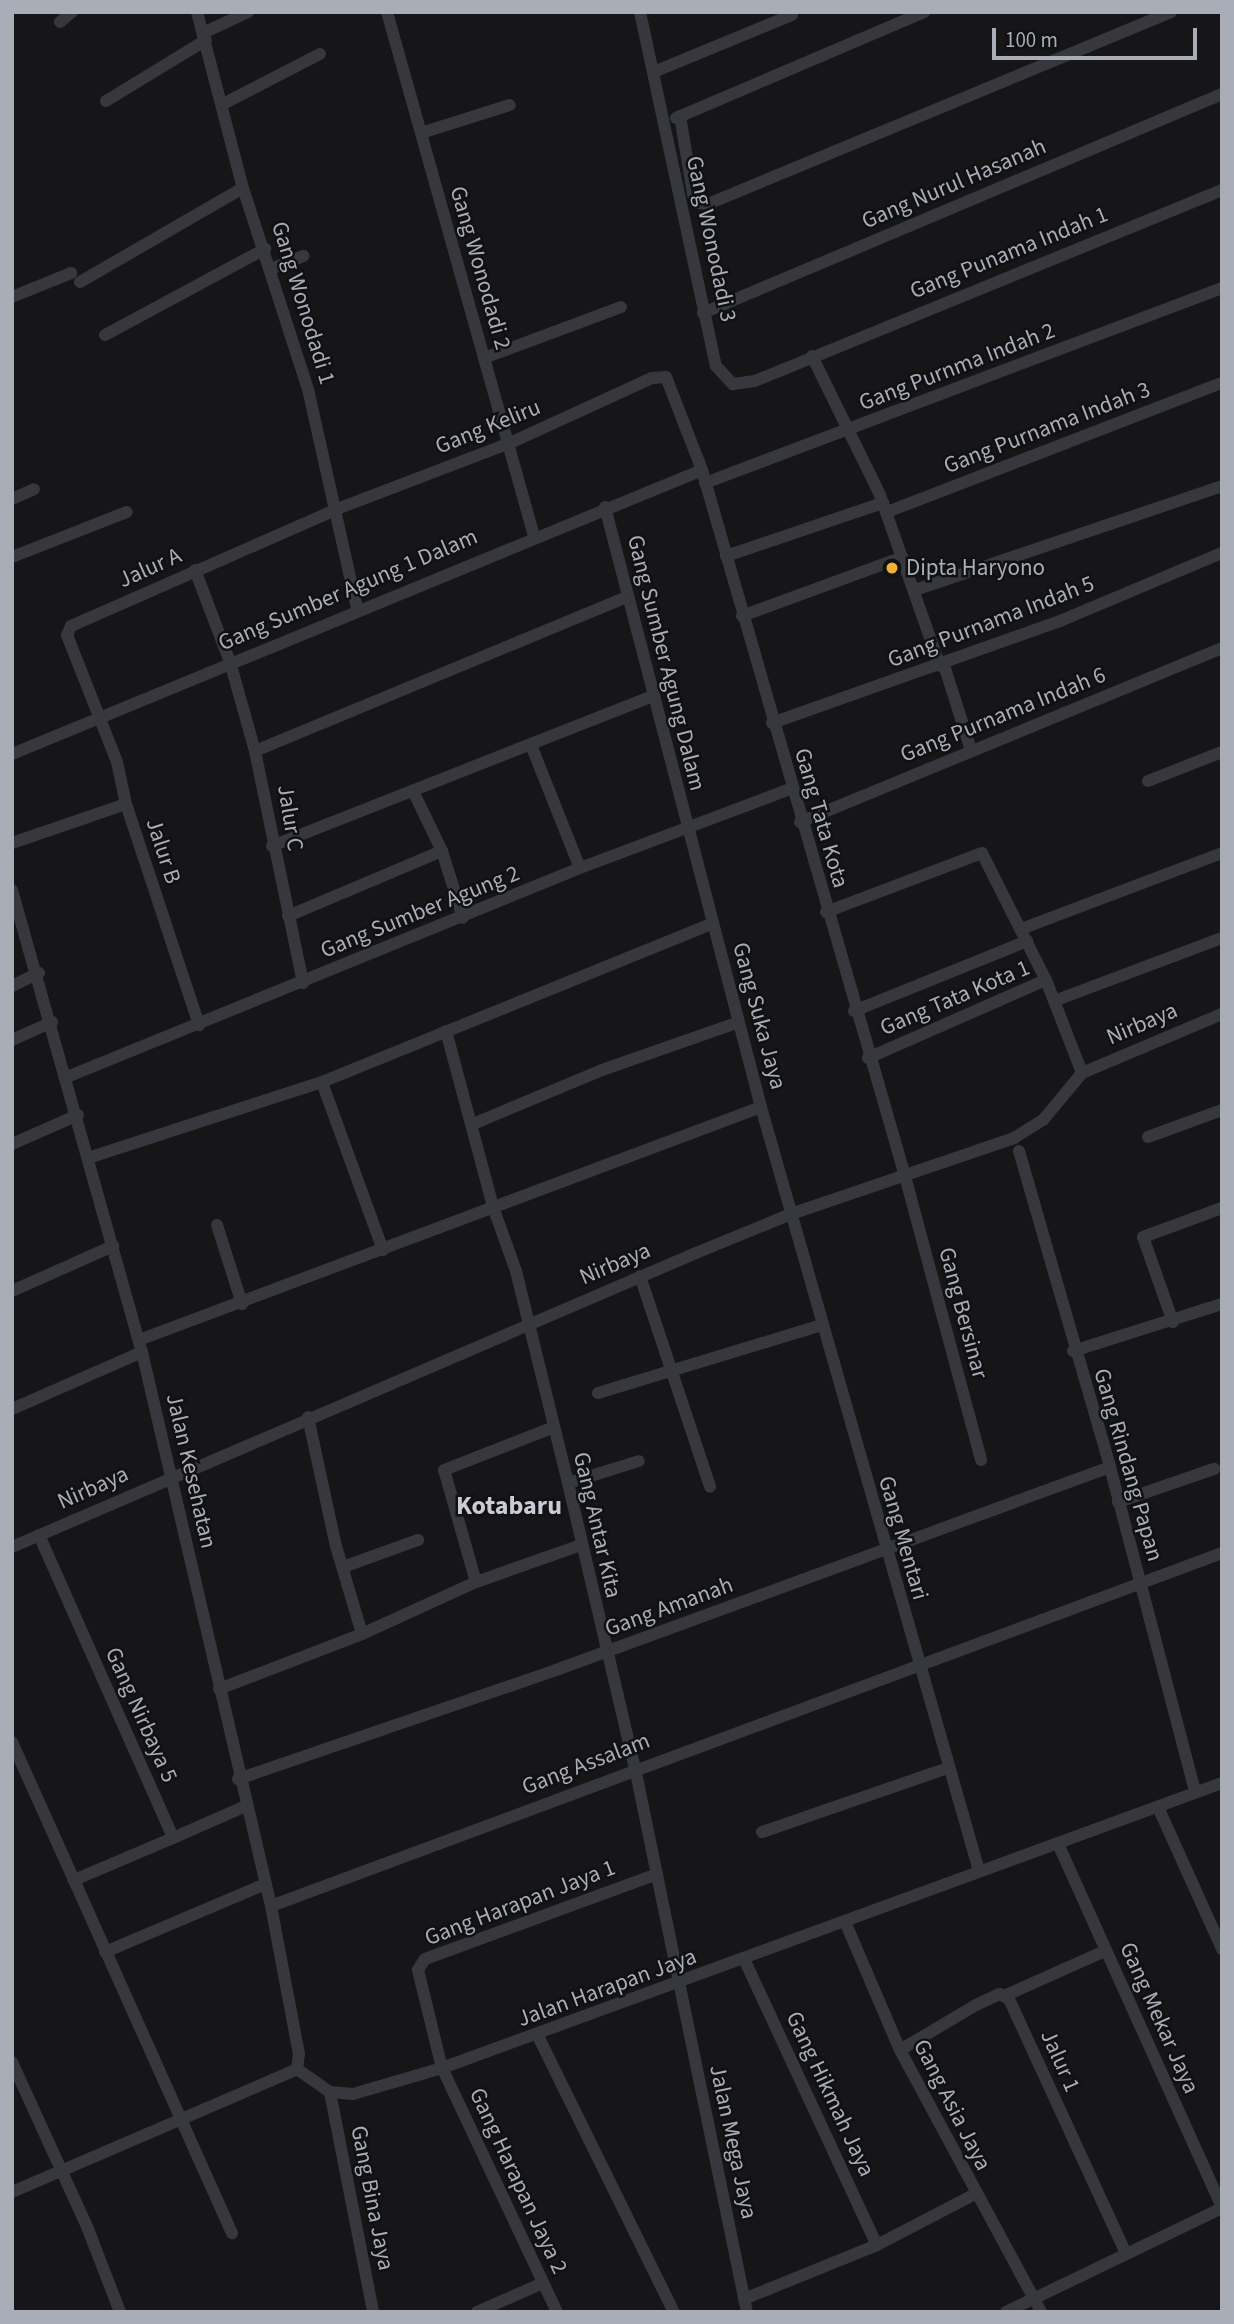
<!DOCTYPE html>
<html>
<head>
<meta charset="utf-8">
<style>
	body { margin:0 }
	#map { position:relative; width:1234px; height:2324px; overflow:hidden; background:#161618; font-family:"Source Sans 3",sans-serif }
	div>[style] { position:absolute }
	.street>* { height:12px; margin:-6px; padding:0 6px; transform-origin:6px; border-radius:6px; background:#37383d }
	.dots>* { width:19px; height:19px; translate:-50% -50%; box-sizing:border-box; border:4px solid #111113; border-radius:50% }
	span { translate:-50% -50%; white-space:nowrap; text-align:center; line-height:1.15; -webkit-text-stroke:5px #111113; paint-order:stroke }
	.street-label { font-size:23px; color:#a8adb8 }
	.poi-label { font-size:23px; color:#a8adb8 }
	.left { translate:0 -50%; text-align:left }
	.quarter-label { font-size:26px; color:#c9ccd4; font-weight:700 }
	.frame { position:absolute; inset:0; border:14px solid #a8adb8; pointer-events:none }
	.scale { position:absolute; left:992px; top:28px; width:205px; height:32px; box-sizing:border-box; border:4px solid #a8adb8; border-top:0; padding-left:9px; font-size:21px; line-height:24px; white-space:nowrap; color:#a8adb8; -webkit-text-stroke:5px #111113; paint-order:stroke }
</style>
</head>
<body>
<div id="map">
	<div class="street">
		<i style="left:197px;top:12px;width:182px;rotate:75.4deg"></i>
		<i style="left:243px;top:188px;width:211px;rotate:72.1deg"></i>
		<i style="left:308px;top:389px;width:225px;rotate:77.4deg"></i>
		<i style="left:387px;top:12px;width:544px;rotate:74.33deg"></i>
		<i style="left:640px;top:12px;width:362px;rotate:77.9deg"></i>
		<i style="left:716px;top:366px;width:25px;rotate:47deg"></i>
		<i style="left:733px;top:384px;width:22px;rotate:-8deg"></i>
		<i style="left:755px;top:381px;width:505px;rotate:-22.24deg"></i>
		<i style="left:60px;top:22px;width:16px;rotate:-40deg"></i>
		<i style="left:203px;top:33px;width:50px;rotate:-25deg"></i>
		<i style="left:656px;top:71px;width:147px;rotate:-22.4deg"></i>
		<i style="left:106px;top:101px;width:117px;rotate:-31.4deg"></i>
		<i style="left:223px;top:104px;width:109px;rotate:-27.3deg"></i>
		<i style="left:680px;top:116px;width:79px;rotate:80.5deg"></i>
		<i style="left:693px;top:194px;width:11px;rotate:56deg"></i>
		<i style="left:699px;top:203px;width:9px;rotate:6deg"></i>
		<i style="left:708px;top:204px;width:501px;rotate:-22.52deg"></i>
		<i style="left:676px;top:118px;width:270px;rotate:-23.1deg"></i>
		<i style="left:421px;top:133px;width:93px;rotate:-17.5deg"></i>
		<i style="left:271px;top:269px;width:35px;rotate:-22deg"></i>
		<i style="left:80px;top:282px;width:188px;rotate:-30deg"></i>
		<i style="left:12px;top:297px;width:64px;rotate:-22.1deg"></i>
		<i style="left:703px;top:313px;width:563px;rotate:-22.88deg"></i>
		<i style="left:105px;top:335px;width:182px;rotate:-28.3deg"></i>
		<i style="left:812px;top:356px;width:155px;rotate:63.9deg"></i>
		<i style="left:880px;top:495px;width:181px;rotate:70.7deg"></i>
		<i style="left:484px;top:358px;width:146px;rotate:-20.4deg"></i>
		<i style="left:705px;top:483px;width:553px;rotate:-20.67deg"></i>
		<i style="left:12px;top:499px;width:24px;rotate:-24deg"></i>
		<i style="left:605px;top:507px;width:620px;rotate:75.43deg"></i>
		<i style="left:761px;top:1107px;width:794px;rotate:74.07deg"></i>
		<i style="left:887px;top:512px;width:359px;rotate:-21.1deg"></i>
		<i style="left:726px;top:556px;width:166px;rotate:-18.7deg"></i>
		<i style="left:12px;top:557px;width:123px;rotate:-21.4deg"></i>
		<i style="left:195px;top:570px;width:98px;rotate:69.2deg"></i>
		<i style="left:230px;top:662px;width:92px;rotate:74.3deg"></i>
		<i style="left:255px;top:751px;width:237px;rotate:78.3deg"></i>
		<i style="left:915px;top:590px;width:324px;rotate:-18.7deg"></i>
		<i style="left:742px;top:616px;width:171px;rotate:-20.1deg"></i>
		<i style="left:944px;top:665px;width:89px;rotate:72.4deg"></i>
		<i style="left:772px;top:723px;width:306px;rotate:-19.5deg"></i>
		<i style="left:1060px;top:621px;width:176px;rotate:-22.8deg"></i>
		<i style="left:531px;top:745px;width:132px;rotate:68.3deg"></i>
		<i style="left:255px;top:751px;width:403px;rotate:-22.5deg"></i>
		<i style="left:12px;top:754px;width:746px;rotate:-22.37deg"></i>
		<i style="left:1148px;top:781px;width:79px;rotate:-21.4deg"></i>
		<i style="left:413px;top:791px;width:67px;rotate:64.2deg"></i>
		<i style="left:442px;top:851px;width:70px;rotate:72.6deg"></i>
		<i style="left:126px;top:804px;width:43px;rotate:-102.1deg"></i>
		<i style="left:117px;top:762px;width:136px;rotate:-111.5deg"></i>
		<i style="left:67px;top:635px;width:10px;rotate:-66deg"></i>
		<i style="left:71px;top:626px;width:291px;rotate:-23.7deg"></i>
		<i style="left:337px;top:509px;width:185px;rotate:-20.9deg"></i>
		<i style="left:510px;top:443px;width:156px;rotate:-24.6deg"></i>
		<i style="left:652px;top:378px;width:14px;rotate:-4deg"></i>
		<i style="left:666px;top:377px;width:100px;rotate:68.8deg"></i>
		<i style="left:702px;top:470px;width:735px;rotate:73.96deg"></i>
		<i style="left:905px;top:1176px;width:294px;rotate:75deg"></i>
		<i style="left:800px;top:822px;width:456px;rotate:-22.4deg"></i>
		<i style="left:12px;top:843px;width:120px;rotate:-18.9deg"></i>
		<i style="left:126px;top:804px;width:233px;rotate:71.7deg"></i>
		<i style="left:272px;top:846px;width:409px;rotate:-21.5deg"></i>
		<i style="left:12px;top:890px;width:480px;rotate:74.3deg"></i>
		<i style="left:142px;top:1352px;width:569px;rotate:76.89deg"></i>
		<i style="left:271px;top:1906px;width:151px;rotate:79.3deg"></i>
		<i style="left:299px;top:2054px;width:15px;rotate:98deg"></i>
		<i style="left:826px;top:912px;width:167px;rotate:-20.7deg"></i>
		<i style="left:982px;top:853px;width:142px;rotate:63.3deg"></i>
		<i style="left:288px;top:916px;width:167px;rotate:-22.9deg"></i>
		<i style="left:1021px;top:929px;width:215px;rotate:-20.7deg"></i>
		<i style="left:12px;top:986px;width:30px;rotate:-26deg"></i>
		<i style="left:1054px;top:1001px;width:179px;rotate:-20.6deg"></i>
		<i style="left:854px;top:1011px;width:187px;rotate:-22deg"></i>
		<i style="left:446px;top:1031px;width:182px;rotate:75deg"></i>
		<i style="left:493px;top:1207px;width:68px;rotate:70.2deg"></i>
		<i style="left:516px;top:1271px;width:218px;rotate:76.2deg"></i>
		<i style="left:568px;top:1483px;width:293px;rotate:76.8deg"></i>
		<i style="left:635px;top:1768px;width:555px;rotate:78.37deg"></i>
		<i style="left:12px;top:1040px;width:44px;rotate:-24.2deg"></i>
		<i style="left:868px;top:1058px;width:194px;rotate:-23.7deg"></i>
		<i style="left:1046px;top:980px;width:100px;rotate:68.8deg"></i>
		<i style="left:67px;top:1077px;width:554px;rotate:-22.17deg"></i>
		<i style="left:580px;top:868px;width:224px;rotate:-20.6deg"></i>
		<i style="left:473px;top:1124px;width:140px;rotate:-22.7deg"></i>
		<i style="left:602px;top:1070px;width:145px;rotate:-19.3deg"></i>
		<i style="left:1148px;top:1137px;width:79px;rotate:-20deg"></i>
		<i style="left:12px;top:1144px;width:72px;rotate:-23.7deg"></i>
		<i style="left:1019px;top:1151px;width:329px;rotate:73.9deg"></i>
		<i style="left:1110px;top:1467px;width:335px;rotate:75.3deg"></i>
		<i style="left:88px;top:1158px;width:246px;rotate:-18deg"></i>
		<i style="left:217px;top:1225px;width:83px;rotate:72.4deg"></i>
		<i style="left:383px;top:1250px;width:179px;rotate:-110deg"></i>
		<i style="left:322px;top:1082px;width:421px;rotate:-22.1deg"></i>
		<i style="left:640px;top:1276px;width:222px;rotate:71.6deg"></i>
		<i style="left:12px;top:1291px;width:111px;rotate:-24deg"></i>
		<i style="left:1173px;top:1322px;width:90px;rotate:-109.4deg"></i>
		<i style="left:1143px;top:1237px;width:84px;rotate:-20.2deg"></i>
		<i style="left:139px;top:1340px;width:664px;rotate:-20.54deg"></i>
		<i style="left:1073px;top:1351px;width:156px;rotate:-17.5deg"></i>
		<i style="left:598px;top:1393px;width:234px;rotate:-16.9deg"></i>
		<i style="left:12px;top:1409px;width:142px;rotate:-23.7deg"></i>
		<i style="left:308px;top:1417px;width:132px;rotate:77.8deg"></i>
		<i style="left:336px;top:1546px;width:92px;rotate:73.5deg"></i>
		<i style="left:568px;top:1483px;width:74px;rotate:-17.2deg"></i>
		<i style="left:1118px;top:1502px;width:102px;rotate:-19deg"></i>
		<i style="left:39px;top:1535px;width:331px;rotate:66.1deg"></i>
		<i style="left:173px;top:1838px;width:80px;rotate:-23.7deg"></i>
		<i style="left:12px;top:1547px;width:745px;rotate:-23.26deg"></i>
		<i style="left:696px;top:1253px;width:103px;rotate:-22.3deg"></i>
		<i style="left:791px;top:1214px;width:236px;rotate:-18.8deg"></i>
		<i style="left:1014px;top:1138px;width:34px;rotate:-32deg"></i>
		<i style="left:1043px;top:1120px;width:61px;rotate:-50.3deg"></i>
		<i style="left:1082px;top:1073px;width:152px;rotate:-22.9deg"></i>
		<i style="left:343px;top:1567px;width:80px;rotate:-19.8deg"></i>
		<i style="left:476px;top:1582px;width:116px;rotate:-105.9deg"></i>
		<i style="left:444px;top:1470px;width:116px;rotate:-21.3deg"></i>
		<i style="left:219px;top:1689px;width:153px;rotate:-21deg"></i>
		<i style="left:362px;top:1634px;width:125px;rotate:-24.5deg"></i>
		<i style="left:476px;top:1582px;width:111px;rotate:-19.4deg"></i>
		<i style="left:12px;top:1742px;width:151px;rotate:65.8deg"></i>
		<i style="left:238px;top:1779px;width:336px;rotate:-18.9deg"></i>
		<i style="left:556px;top:1670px;width:590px;rotate:-20.12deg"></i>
		<i style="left:1158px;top:1807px;width:156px;rotate:65.7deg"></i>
		<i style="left:762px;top:1832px;width:197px;rotate:-19deg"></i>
		<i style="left:173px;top:1838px;width:108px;rotate:157deg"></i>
		<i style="left:74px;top:1880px;width:387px;rotate:65.9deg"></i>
		<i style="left:1059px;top:1846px;width:396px;rotate:65.7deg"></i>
		<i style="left:271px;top:1906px;width:1014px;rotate:-20.36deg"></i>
		<i style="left:846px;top:1924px;width:137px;rotate:66.8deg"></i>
		<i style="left:900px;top:2050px;width:298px;rotate:61.7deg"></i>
		<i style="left:105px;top:1952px;width:174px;rotate:-23deg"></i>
		<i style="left:745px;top:1961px;width:313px;rotate:65.1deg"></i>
		<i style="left:1004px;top:1996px;width:111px;rotate:-24deg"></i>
		<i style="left:538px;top:2036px;width:308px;rotate:63.8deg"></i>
		<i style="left:900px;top:2050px;width:88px;rotate:-30.6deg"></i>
		<i style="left:976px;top:2005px;width:26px;rotate:-25deg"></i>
		<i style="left:1000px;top:1994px;width:10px;rotate:29deg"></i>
		<i style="left:1009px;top:1999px;width:280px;rotate:65.3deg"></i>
		<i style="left:12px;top:2062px;width:183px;rotate:65.5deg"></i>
		<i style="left:88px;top:2229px;width:89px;rotate:68.9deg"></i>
		<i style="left:330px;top:2092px;width:224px;rotate:78.9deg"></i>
		<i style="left:12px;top:2192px;width:310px;rotate:-23.3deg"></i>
		<i style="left:297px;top:2069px;width:40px;rotate:34.9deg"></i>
		<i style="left:330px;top:2092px;width:23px;rotate:5deg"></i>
		<i style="left:353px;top:2094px;width:93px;rotate:-16.3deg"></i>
		<i style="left:442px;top:2068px;width:830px;rotate:-20.07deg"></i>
		<i style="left:744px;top:2299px;width:144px;rotate:-22.1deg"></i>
		<i style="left:877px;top:2245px;width:110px;rotate:-27.5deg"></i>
		<i style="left:477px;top:2312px;width:72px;rotate:-23.7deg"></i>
		<i style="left:557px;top:2312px;width:270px;rotate:-115.2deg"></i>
		<i style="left:442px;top:2068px;width:101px;rotate:-103.8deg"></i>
		<i style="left:418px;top:1970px;width:13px;rotate:-58deg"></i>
		<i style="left:425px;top:1959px;width:247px;rotate:-20.1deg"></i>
		<i style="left:1006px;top:2312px;width:240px;rotate:-25.7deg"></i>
	</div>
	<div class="dots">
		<i style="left:892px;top:568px;background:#f2b134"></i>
	</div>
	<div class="street-label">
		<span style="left:954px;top:184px;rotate:-23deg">Gang Nurul Hasanah</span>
		<span style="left:711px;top:239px;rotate:78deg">Gang Wonodadi 3</span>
		<span style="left:1009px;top:253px;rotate:-22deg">Gang Punama Indah 1</span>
		<span style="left:480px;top:268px;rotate:74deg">Gang Wonodadi 2</span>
		<span style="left:303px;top:303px;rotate:73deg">Gang Wonodadi 1</span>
		<span style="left:957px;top:367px;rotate:-21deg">Gang Purnma Indah 2</span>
		<span style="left:488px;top:427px;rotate:-22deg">Gang Keliru</span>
		<span style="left:1047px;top:428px;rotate:-21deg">Gang Purnama Indah 3</span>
		<span style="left:150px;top:568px;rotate:-24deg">Jalur A</span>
		<span style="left:348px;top:590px;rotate:-23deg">Gang Sumber Agung 1 Dalam</span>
		<span style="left:991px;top:622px;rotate:-21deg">Gang Purnama Indah 5</span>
		<span style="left:666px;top:663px;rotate:76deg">Gang Sumber Agung Dalam</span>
		<span style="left:1003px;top:715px;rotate:-22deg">Gang Purnama Indah 6</span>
		<span style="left:290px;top:818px;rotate:81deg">Jalur C</span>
		<span style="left:821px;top:818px;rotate:74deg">Gang Tata Kota</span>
		<span style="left:163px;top:851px;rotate:72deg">Jalur B</span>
		<span style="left:420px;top:912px;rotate:-22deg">Gang Sumber Agung 2</span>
		<span style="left:955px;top:998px;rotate:-23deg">Gang Tata Kota 1</span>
		<span style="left:759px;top:1016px;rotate:75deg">Gang Suka Jaya</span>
		<span style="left:1142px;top:1024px;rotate:-23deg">Nirbaya</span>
		<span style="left:615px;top:1264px;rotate:-23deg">Nirbaya</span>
		<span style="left:963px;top:1313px;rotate:75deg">Gang Bersinar</span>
		<span style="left:1128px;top:1465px;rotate:74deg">Gang Rindang Papan</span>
		<span style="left:191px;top:1471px;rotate:77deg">Jalan Kesehatan</span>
		<span style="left:93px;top:1488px;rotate:-24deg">Nirbaya</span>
		<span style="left:597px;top:1525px;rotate:77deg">Gang Antar Kita</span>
		<span style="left:903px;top:1538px;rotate:74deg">Gang Mentari</span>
		<span style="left:669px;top:1607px;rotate:-20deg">Gang Amanah</span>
		<span style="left:141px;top:1715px;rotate:66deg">Gang Nirbaya 5</span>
		<span style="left:586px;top:1764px;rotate:-21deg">Gang Assalam</span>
		<span style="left:520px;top:1903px;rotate:-21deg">Gang Harapan Jaya 1</span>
		<span style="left:607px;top:1988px;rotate:-20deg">Jalan Harapan Jaya</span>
		<span style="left:1159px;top:2018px;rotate:66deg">Gang Mekar Jaya</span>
		<span style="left:1060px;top:2061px;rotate:66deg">Jalur 1</span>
		<span style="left:830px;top:2094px;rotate:65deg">Gang Hikmah Jaya</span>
		<span style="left:952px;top:2105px;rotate:63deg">Gang Asia Jaya</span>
		<span style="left:733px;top:2142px;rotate:78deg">Jalan Mega Jaya</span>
		<span style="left:518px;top:2181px;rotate:65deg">Gang Harapan Jaya 2</span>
		<span style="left:372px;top:2198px;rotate:79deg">Gang Bina Jaya</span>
	</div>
	<div class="poi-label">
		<span class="left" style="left:906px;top:568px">Dipta Haryono</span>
	</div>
	<div class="quarter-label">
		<span style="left:509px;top:1506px">Kotabaru</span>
	</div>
	<div class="frame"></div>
	<div class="scale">100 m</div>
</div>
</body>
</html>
